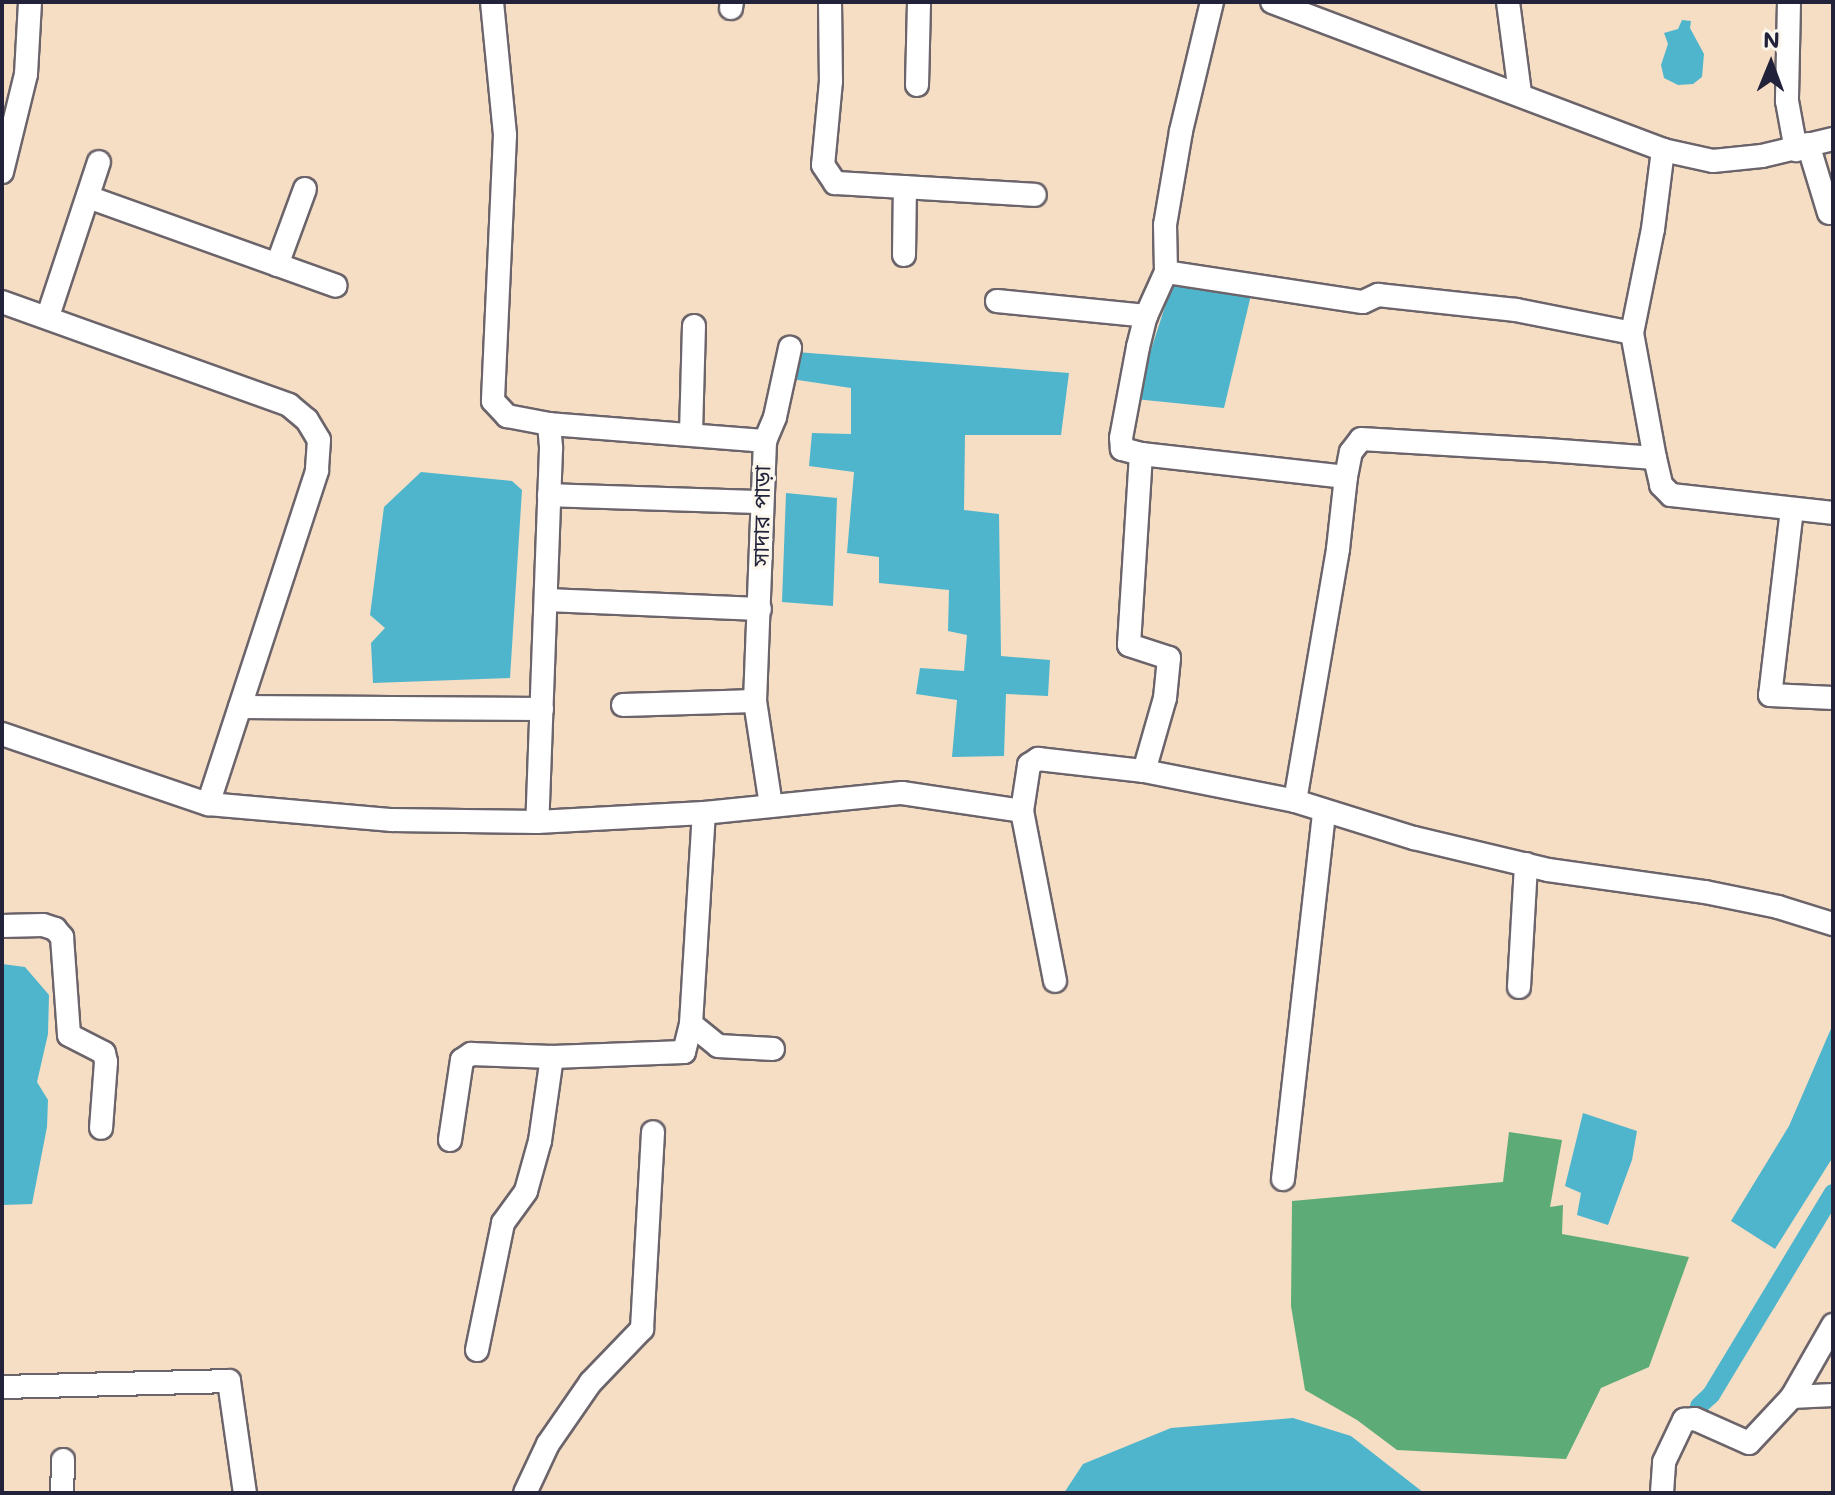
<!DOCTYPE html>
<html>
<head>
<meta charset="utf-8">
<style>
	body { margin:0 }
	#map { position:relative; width:1835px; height:1495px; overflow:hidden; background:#f5dec4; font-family:Mali,"Noto Sans Bengali",sans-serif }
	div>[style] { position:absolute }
	.forest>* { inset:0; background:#5dac78 }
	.water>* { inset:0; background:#4eb5cd }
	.canal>* { height:18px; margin:-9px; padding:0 9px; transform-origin:9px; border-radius:9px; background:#4eb5cd }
	.roads { filter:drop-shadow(2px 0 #6c646b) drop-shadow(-2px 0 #6c646b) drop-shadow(0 2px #6c646b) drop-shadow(0 -2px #6c646b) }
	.minor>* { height:22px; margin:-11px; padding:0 11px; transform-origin:11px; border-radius:11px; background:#fff }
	span { translate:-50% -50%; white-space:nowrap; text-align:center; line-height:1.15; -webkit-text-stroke:6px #fbf7ec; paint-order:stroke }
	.street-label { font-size:22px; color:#22223b }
	.frame { position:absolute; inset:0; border:4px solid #22223b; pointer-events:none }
	.north { position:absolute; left:1731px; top:24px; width:80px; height:80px; -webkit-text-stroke:6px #fbf7ec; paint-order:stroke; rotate:1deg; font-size:22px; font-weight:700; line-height:32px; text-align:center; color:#22223b }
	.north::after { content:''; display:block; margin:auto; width:28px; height:36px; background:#22223b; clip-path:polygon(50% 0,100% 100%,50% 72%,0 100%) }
</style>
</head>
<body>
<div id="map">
	<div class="forest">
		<i style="clip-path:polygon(1509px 1132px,1562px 1140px,1550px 1207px,1563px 1205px,1562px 1234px,1689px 1257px,1649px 1367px,1601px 1388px,1566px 1459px,1397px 1450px,1357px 1420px,1305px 1390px,1291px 1306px,1292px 1201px,1503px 1182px)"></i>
	</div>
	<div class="water">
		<i style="clip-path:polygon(1682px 20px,1691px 21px,1690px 28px,1704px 54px,1702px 77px,1693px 84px,1678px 85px,1664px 78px,1661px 65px,1668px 44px,1664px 33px,1678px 29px)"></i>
		<i style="clip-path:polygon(1172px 285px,1251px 295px,1224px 408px,1135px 399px)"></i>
		<i style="clip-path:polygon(796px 352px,1069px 373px,1061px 435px,965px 435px,964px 510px,999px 514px,1001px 656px,1050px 660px,1048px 696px,1006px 694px,1004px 756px,952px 757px,957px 700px,916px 694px,920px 668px,964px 671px,967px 635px,948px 631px,949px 590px,879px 583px,879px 557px,847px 553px,854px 472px,809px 466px,812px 433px,851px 434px,851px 388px,791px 379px)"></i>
		<i style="clip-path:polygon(421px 472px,512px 481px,522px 490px,510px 678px,373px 683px,371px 643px,385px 628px,370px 615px,384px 507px)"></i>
		<i style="clip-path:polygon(786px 493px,837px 498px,833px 606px,782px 602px)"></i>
		<i style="clip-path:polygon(2px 964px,25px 967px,49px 995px,48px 1034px,37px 1082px,48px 1100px,47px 1127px,32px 1204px,2px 1205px)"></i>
		<i style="clip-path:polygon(1833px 1024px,1833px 1157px,1775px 1249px,1731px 1221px,1789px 1126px)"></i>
		<i style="clip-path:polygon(1583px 1113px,1637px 1131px,1632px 1160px,1608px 1225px,1577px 1215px,1581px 1193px,1565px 1186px)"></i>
		<i style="clip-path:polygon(1293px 1418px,1351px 1436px,1424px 1493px,1064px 1493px,1083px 1464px,1171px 1428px)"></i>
	</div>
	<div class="canal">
		<i style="left:1699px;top:1406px;width:16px;rotate:-43deg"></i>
		<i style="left:1711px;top:1395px;width:236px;rotate:-58.9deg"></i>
	</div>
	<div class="roads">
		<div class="minor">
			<i style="left:492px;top:2px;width:134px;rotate:84.4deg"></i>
			<i style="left:505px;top:135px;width:266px;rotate:92.6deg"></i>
			<i style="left:493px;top:401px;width:21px;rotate:47deg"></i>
			<i style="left:507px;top:416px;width:43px;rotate:10.8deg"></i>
			<i style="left:549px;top:424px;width:25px;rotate:85deg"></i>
			<i style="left:551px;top:449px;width:373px;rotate:92.1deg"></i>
			<i style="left:830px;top:2px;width:79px;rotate:89.3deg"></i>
			<i style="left:831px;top:81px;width:84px;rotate:95.4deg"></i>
			<i style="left:823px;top:165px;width:22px;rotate:56deg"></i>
			<i style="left:835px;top:183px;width:200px;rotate:3.4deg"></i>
			<i style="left:1272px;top:2px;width:418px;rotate:20.7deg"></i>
			<i style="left:1663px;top:150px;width:51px;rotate:12.4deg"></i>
			<i style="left:1713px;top:161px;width:49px;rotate:-5.8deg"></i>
			<i style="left:1762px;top:156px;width:73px;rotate:-13.5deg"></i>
			<i style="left:1508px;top:2px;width:92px;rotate:82.5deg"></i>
			<i style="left:1789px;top:2px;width:99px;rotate:91.2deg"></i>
			<i style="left:1787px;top:101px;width:50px;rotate:79.6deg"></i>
			<i style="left:731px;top:8px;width:6px;rotate:-81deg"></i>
			<i style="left:917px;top:85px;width:83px;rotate:-88.6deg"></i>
			<i style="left:1808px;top:144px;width:72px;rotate:73.1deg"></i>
			<i style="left:2px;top:172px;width:101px;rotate:-76.2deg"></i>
			<i style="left:26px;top:74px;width:72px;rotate:-86.8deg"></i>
			<i style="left:88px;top:197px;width:263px;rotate:19.7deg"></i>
			<i style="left:904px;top:255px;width:68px;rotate:-89.2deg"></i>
			<i style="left:277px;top:265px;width:81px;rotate:-69.8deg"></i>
			<i style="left:1166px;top:272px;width:199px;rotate:8.7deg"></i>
			<i style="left:1363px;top:302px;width:17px;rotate:-25deg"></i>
			<i style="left:1378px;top:295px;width:139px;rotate:6.2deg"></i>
			<i style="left:1516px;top:310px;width:118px;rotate:11.2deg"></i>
			<i style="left:1632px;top:333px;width:127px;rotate:79.6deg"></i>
			<i style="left:997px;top:301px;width:150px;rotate:5.7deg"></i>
			<i style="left:2px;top:302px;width:305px;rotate:19.7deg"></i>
			<i style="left:289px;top:405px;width:23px;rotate:40deg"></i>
			<i style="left:307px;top:420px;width:23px;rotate:59deg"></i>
			<i style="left:319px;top:440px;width:31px;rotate:94deg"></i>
			<i style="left:317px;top:471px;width:350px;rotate:108.1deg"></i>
			<i style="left:48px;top:316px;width:162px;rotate:-71.7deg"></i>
			<i style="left:1632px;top:333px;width:106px;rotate:-78.6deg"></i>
			<i style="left:1653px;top:229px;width:80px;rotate:-82.8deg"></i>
			<i style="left:549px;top:424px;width:217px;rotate:4.5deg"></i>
			<i style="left:765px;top:441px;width:260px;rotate:92.2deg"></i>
			<i style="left:755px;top:701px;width:106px;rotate:81.3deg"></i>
			<i style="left:691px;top:433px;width:107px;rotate:-88.4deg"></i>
			<i style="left:765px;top:441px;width:26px;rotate:-67deg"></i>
			<i style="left:775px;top:417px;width:71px;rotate:-77.7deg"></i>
			<i style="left:1141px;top:454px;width:191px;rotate:93.6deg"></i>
			<i style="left:1129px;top:645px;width:42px;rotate:18deg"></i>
			<i style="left:1169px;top:658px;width:40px;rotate:95.7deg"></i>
			<i style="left:1165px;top:698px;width:76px;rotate:106deg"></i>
			<i style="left:1346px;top:477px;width:25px;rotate:-79deg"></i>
			<i style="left:1351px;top:452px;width:16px;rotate:-52deg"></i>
			<i style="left:1361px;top:439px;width:186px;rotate:3.4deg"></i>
			<i style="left:1547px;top:450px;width:108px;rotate:4.2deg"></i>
			<i style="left:1655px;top:458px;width:28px;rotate:77deg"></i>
			<i style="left:1661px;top:485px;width:14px;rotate:45deg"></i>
			<i style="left:1671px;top:495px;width:163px;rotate:6.3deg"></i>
			<i style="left:549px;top:495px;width:212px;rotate:1.9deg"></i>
			<i style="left:1792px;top:509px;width:187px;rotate:96.7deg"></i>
			<i style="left:1770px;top:695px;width:63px;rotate:2.7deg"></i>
			<i style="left:546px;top:600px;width:214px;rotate:2.4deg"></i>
			<i style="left:623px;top:705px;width:132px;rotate:-1.7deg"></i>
			<i style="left:240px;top:707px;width:302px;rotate:0.4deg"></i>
			<i style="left:2px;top:734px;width:218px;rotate:18.8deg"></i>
			<i style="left:208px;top:804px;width:185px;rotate:5deg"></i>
			<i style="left:392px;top:820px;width:145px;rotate:0.8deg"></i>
			<i style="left:537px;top:822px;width:167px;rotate:-3.1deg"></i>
			<i style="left:704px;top:813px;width:199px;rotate:-5.8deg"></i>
			<i style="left:902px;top:793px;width:121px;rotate:8.5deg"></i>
			<i style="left:1022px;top:811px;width:47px;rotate:-81.3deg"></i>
			<i style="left:1029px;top:765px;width:11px;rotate:-34deg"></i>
			<i style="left:1038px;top:759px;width:107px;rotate:6.5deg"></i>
			<i style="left:1144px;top:771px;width:154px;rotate:11.2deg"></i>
			<i style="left:1295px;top:801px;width:256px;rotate:-80.3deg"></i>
			<i style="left:1338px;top:549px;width:72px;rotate:-83.7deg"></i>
			<i style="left:1346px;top:477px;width:206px;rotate:-173.6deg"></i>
			<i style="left:1141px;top:454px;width:20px;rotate:-165deg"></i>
			<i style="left:1122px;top:449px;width:11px;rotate:-95deg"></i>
			<i style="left:1121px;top:438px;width:93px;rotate:-79.4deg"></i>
			<i style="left:1138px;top:347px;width:32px;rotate:-76deg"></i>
			<i style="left:1146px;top:316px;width:48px;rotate:-65.6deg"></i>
			<i style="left:1166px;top:272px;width:47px;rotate:-91.2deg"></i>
			<i style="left:1165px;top:225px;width:95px;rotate:-80.3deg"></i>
			<i style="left:1181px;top:131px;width:133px;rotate:-76.5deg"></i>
			<i style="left:1295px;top:801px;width:125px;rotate:17.3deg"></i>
			<i style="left:1414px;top:838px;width:138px;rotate:13.4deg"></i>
			<i style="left:1548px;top:870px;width:159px;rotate:8deg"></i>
			<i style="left:1705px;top:892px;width:75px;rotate:11.6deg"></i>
			<i style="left:1778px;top:907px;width:58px;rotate:17.2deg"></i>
			<i style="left:1022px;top:811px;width:173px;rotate:79deg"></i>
			<i style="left:2px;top:926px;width:41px;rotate:-1.4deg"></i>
			<i style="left:43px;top:925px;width:13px;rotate:18deg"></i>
			<i style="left:55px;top:929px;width:11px;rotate:49deg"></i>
			<i style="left:62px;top:937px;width:98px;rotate:85.9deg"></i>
			<i style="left:69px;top:1035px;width:39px;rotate:27deg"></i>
			<i style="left:104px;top:1053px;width:9px;rotate:77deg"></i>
			<i style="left:106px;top:1062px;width:66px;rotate:94.3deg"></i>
			<i style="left:1519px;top:987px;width:123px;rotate:-86.7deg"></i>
			<i style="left:691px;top:1024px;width:35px;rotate:39deg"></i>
			<i style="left:718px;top:1046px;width:55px;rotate:3.1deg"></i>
			<i style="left:450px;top:1140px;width:81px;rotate:-81.5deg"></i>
			<i style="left:462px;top:1060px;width:11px;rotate:-34deg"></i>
			<i style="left:471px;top:1054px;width:81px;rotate:2.1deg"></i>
			<i style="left:552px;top:1057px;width:132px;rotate:-2.2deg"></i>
			<i style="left:684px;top:1052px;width:29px;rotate:-76deg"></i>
			<i style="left:691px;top:1024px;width:211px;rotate:-86.5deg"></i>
			<i style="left:1283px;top:1179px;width:370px;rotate:-83.6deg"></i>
			<i style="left:477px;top:1350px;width:130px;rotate:-78.4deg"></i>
			<i style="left:503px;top:1223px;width:39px;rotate:-54deg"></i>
			<i style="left:526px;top:1191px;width:52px;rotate:-74.4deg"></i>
			<i style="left:540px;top:1141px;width:85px;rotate:-81.9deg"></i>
			<i style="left:2px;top:1387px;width:227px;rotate:-1.5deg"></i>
			<i style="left:229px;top:1381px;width:113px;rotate:81.9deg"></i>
			<i style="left:1792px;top:1397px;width:41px;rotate:-2.8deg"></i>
			<i style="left:62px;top:1493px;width:33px;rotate:-88deg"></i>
			<i style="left:525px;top:1493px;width:54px;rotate:-64.9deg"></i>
			<i style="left:548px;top:1444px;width:75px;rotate:-55.3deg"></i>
			<i style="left:591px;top:1382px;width:74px;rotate:-46.1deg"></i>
			<i style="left:642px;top:1329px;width:197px;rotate:-86.8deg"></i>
			<i style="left:1662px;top:1493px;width:31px;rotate:-86deg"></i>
			<i style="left:1664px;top:1462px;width:47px;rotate:-64.5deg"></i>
			<i style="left:1684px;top:1420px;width:11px;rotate:-5deg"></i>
			<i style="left:1695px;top:1419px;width:59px;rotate:24deg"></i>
			<i style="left:1749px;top:1443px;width:63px;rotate:-46.9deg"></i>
			<i style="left:1792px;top:1397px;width:83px;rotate:-60.3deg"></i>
		</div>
	</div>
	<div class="street-label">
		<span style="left:761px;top:516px;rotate:-89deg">সাদার পাড়া</span>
	</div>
	<div class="frame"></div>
	<div class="north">N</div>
</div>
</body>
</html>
